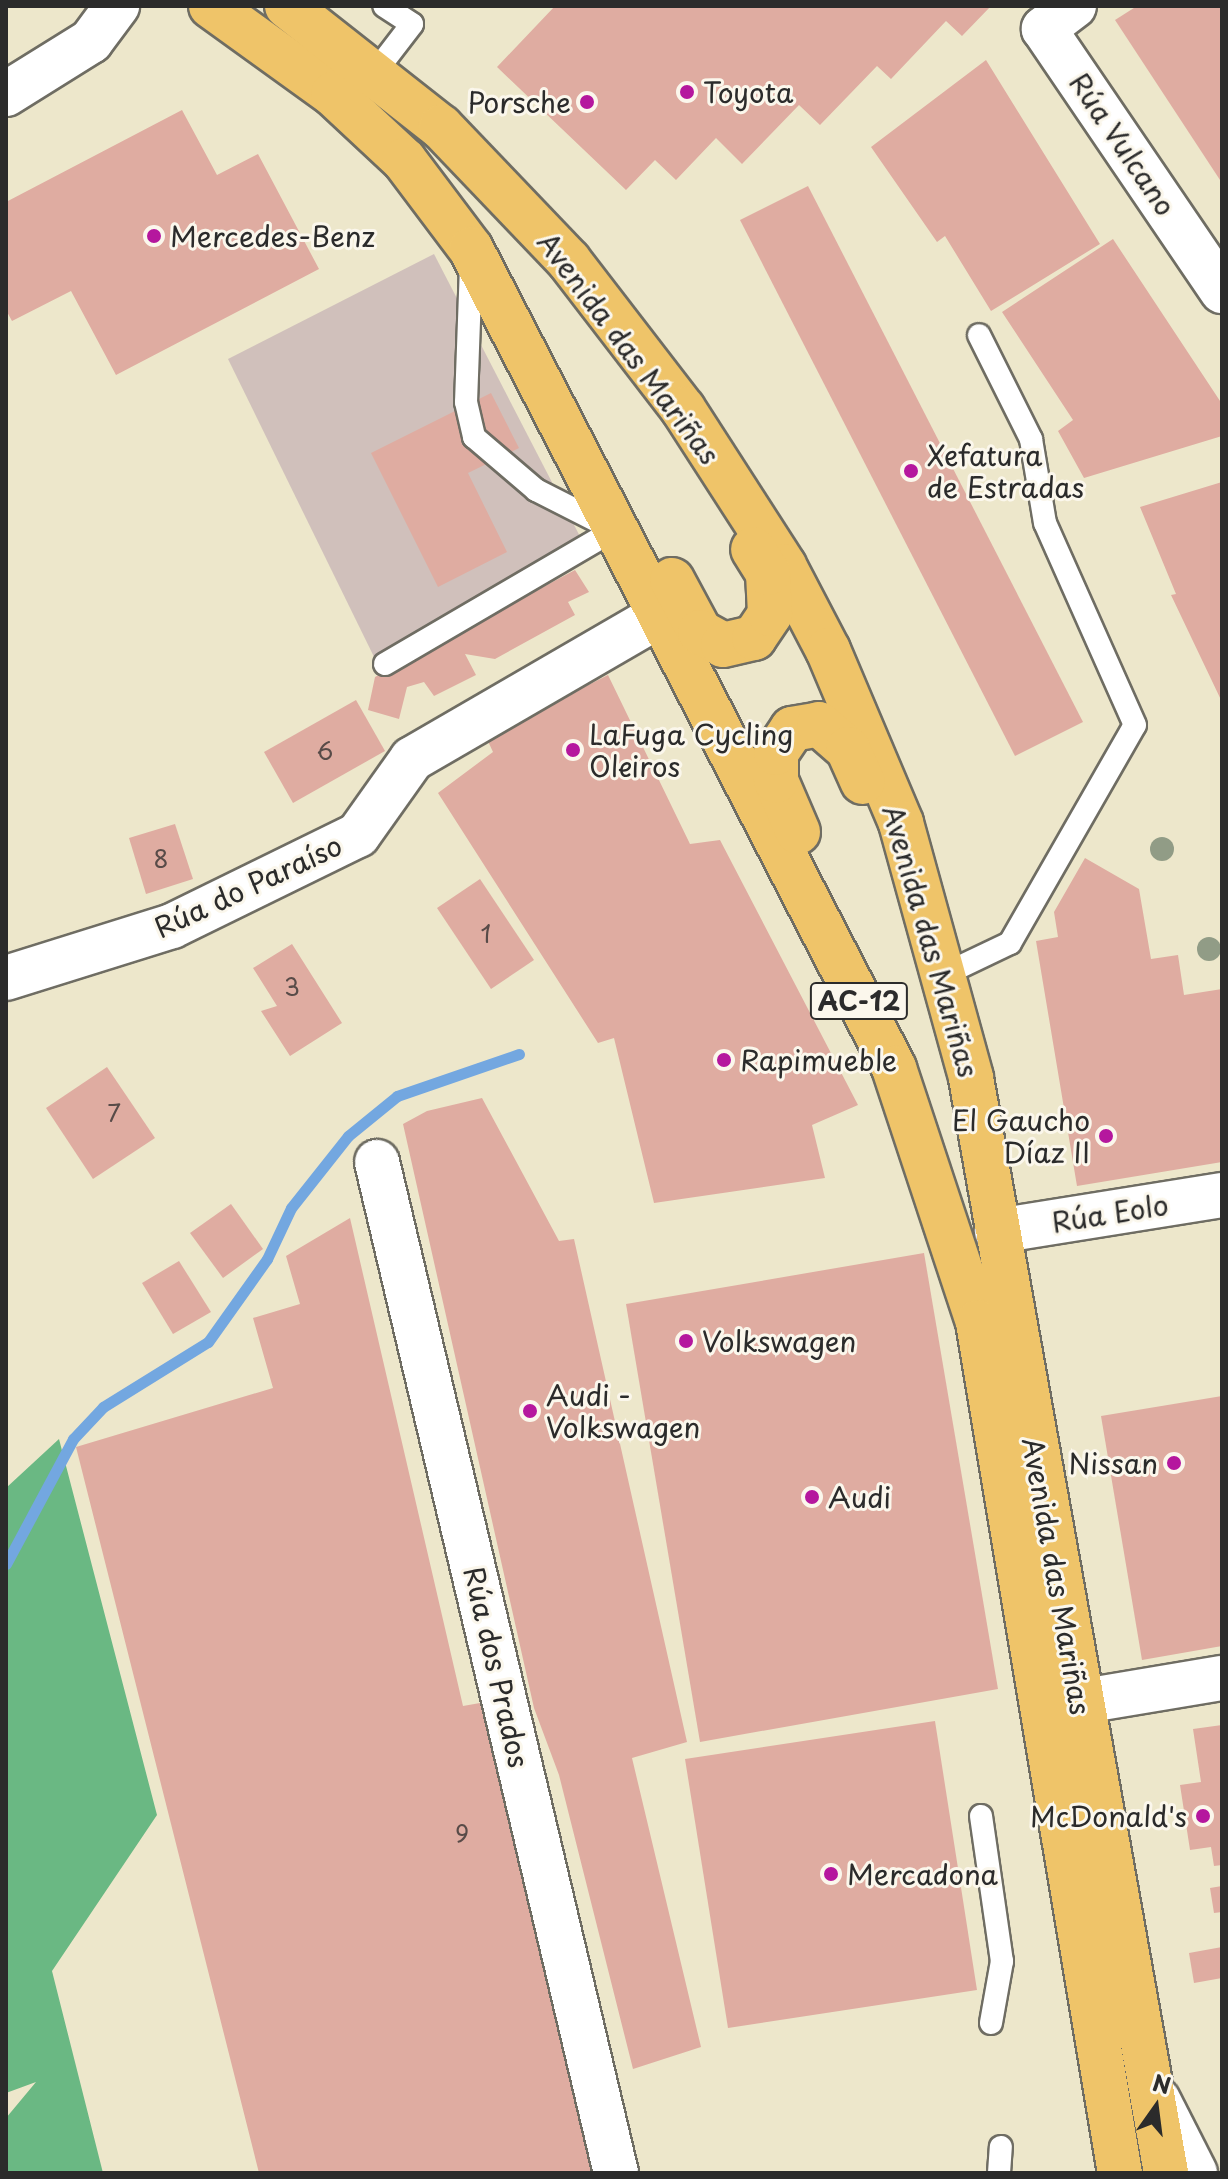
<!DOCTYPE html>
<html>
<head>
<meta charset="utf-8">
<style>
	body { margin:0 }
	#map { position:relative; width:1228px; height:2179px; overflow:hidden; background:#ede7cb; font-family:"Playpen Sans",sans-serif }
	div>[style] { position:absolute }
	.industrial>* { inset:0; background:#d0c0bb }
	.forest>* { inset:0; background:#6ab883 }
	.stream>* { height:11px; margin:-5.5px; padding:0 5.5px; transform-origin:5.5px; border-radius:5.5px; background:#73a7e0 }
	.building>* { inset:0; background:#dfaca1 }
	.roads { filter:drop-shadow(2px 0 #6f6d63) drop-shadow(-2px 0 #6f6d63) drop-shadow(0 2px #6f6d63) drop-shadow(0 -2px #6f6d63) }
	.lane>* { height:22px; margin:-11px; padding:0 11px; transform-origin:11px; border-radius:11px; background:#fff }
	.street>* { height:44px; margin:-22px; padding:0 22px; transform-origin:22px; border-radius:22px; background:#fff }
	.highway>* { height:44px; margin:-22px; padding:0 22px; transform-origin:22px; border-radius:22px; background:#efc469 }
	.trees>* { width:24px; height:24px; margin:-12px; border-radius:50%; background:#919c86 }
	.dots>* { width:22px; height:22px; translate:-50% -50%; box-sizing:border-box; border:4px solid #fbf7ec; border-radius:50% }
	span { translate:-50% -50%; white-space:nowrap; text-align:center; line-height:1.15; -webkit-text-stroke:6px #fbf7ec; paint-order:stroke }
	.number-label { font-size:24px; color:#584b48 }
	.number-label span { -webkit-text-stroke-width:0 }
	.shield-label span { padding:2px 6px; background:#fbf7ec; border:2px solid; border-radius:6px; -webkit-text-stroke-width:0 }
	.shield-label { font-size:26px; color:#2b2b2b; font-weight:700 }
	.poi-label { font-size:28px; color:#2b2b2b }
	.left { translate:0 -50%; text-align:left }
	.right { translate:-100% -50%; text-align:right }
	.street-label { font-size:28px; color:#2b2b2b }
	.frame { position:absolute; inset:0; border:8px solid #2b2b2b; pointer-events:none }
	.north { position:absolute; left:1116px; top:2067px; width:80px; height:80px; -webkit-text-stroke:6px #fbf7ec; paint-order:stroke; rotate:14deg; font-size:22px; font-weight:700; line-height:32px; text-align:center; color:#2b2b2b }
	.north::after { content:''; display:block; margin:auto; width:28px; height:36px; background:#2b2b2b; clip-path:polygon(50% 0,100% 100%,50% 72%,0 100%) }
</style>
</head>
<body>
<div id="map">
	<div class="industrial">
		<i style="clip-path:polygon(434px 254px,587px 550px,378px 665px,228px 359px)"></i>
	</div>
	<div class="forest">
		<i style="clip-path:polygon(59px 1439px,157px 1815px,52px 1971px,103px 2173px,6px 2173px,6px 2118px,36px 2082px,6px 2093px,6px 1488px)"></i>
	</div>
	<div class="stream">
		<i style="left:6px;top:1564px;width:142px;rotate:-61.8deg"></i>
		<i style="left:73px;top:1439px;width:44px;rotate:-46.8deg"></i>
		<i style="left:103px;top:1407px;width:123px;rotate:-31.8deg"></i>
		<i style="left:208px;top:1342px;width:102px;rotate:-54.6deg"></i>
		<i style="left:267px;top:1259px;width:56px;rotate:-64.8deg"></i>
		<i style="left:291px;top:1208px;width:92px;rotate:-51.6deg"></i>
		<i style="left:348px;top:1136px;width:63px;rotate:-39.2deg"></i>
		<i style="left:397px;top:1096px;width:129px;rotate:-19deg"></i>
	</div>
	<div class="building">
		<i style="clip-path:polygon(555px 6px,991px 6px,962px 36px,946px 21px,891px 79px,877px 66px,820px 125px,799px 105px,742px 164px,716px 138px,676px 180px,655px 160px,626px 190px,497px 67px)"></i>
		<i style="clip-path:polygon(1137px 6px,1222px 6px,1222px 183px,1115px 20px)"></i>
		<i style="clip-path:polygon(986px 60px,1100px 244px,991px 311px,945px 236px,937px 242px,871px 147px)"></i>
		<i style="clip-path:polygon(182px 110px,217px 175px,258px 154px,319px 269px,116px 375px,71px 291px,12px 321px,6px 310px,6px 202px)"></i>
		<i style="clip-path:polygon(808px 186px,1083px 722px,1015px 756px,740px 220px)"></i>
		<i style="clip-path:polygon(1113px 239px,1222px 404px,1222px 436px,1084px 478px,1058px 431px,1073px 420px,1002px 312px)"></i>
		<i style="clip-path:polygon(491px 393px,519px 448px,468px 473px,507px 552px,438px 587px,371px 453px)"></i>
		<i style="clip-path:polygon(1222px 482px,1222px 702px,1171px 595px,1176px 594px,1140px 507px)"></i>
		<i style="clip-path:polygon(575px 570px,589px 592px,568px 602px,575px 615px,495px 659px,465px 654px,476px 675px,434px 696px,424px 682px,407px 687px,399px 719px,368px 710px,375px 677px)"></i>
		<i style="clip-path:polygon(608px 675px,690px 844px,720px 840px,858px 1105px,812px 1125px,825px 1178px,654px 1203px,614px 1038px,598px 1043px,438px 793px,493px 752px,486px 737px)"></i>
		<i style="clip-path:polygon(356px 700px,385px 751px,293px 803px,264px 752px)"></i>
		<i style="clip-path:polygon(175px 824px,193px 879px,146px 894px,129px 838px)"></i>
		<i style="clip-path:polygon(1085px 858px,1139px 889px,1151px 959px,1178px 955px,1184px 995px,1222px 989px,1222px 1162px,1077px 1186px,1036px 941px,1058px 937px,1054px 912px)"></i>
		<i style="clip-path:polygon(480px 879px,534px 960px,491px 989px,437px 908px)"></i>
		<i style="clip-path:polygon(292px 944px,342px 1023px,290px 1056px,261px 1011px,277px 1006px,253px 968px)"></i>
		<i style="clip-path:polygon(107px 1067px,155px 1138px,93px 1179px,46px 1108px)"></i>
		<i style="clip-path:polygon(482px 1098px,559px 1241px,574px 1239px,687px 1742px,632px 1758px,701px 2047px,633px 2069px,559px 1775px,534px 1708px,403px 1124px,427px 1111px)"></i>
		<i style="clip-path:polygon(231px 1204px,263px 1249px,223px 1278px,190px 1233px)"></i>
		<i style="clip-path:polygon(350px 1218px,463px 1706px,480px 1703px,594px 2173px,259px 2173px,76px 1447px,273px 1388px,253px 1318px,300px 1304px,286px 1256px)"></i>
		<i style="clip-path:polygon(924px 1253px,998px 1689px,700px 1742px,626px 1304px)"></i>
		<i style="clip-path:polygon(179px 1261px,211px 1312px,173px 1334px,142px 1283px)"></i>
		<i style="clip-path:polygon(1222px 1396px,1222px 1646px,1142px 1660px,1101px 1416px)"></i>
		<i style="clip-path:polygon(935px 1721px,977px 1990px,728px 2028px,685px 1759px)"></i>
		<i style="clip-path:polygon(1222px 1725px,1222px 1865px,1214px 1866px,1211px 1847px,1190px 1850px,1180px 1785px,1201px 1782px,1193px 1729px)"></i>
		<i style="clip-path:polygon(1222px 1886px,1222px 1912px,1214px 1913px,1210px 1888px)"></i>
		<i style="clip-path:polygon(1222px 1947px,1222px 1978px,1194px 1983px,1189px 1953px)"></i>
	</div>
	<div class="roads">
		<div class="lane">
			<i style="left:376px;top:71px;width:59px;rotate:-52.5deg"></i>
			<i style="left:412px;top:24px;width:33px;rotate:-147deg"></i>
			<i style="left:471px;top:266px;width:136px;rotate:92.1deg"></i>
			<i style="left:466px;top:402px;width:36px;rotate:77deg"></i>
			<i style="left:474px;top:437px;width:82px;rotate:40.5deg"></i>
			<i style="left:536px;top:490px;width:80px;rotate:26.9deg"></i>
			<i style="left:385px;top:664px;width:265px;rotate:-30.3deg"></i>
			<i style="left:943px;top:975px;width:74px;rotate:-25.5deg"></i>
			<i style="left:1010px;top:943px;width:251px;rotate:-60.2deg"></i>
			<i style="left:1135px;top:725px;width:221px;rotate:-114deg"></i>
			<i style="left:1045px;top:523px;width:85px;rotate:-99.5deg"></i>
			<i style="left:1031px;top:439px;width:116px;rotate:-116.6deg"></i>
			<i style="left:981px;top:1816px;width:147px;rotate:81.8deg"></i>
			<i style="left:1002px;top:1961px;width:63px;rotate:100.1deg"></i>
			<i style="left:999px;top:2173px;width:26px;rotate:-86deg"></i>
		</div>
		<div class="street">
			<i style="left:1074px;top:6px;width:38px;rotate:143deg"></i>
			<i style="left:1044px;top:29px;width:317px;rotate:55.8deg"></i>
			<i style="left:6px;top:94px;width:100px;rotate:-31.9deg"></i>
			<i style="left:91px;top:41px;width:44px;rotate:-53.4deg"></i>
			<i style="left:6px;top:978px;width:174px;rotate:-17.4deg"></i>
			<i style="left:172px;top:926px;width:207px;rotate:-26.1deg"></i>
			<i style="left:358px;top:835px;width:93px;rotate:-54.6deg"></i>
			<i style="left:412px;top:759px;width:283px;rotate:-30.1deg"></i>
			<i style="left:377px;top:1162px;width:1039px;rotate:76.7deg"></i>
			<i style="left:997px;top:1231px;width:228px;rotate:-9.1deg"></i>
			<i style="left:1078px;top:1702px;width:146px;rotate:-9.5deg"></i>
			<i style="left:1158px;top:2100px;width:82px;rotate:63.1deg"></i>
		</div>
		<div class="highway">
			<i style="left:211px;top:6px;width:150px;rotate:35.8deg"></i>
			<i style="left:333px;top:94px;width:97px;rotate:42.9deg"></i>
			<i style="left:404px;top:160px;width:111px;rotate:53deg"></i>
			<i style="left:471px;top:249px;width:922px;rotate:62.68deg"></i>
			<i style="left:894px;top:1068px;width:268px;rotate:71.7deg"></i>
			<i style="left:978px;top:1322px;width:863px;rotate:80.53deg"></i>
			<i style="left:287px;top:6px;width:196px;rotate:38.2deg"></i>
			<i style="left:441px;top:127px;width:185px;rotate:46.3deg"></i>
			<i style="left:569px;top:261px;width:187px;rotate:52.4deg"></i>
			<i style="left:683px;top:409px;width:187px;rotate:57.2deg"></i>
			<i style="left:784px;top:566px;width:95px;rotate:62.4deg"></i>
			<i style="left:828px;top:650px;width:188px;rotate:67.1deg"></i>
			<i style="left:901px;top:823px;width:264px;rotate:74.6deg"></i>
			<i style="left:971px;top:1078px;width:1112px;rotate:79.9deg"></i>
			<i style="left:672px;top:580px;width:59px;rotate:61.7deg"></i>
			<i style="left:700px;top:632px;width:26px;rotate:29deg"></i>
			<i style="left:723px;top:645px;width:32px;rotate:-13deg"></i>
			<i style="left:754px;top:638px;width:29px;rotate:-56deg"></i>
			<i style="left:770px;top:614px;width:41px;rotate:-92.8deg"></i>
			<i style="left:768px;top:573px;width:28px;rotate:-122deg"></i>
			<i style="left:798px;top:832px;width:56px;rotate:-113.3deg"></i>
			<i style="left:776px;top:781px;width:28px;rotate:-90deg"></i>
			<i style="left:776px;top:753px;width:29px;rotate:-56deg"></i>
			<i style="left:792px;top:729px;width:27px;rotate:-10deg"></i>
			<i style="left:819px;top:724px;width:38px;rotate:41deg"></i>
			<i style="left:848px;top:749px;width:36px;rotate:66deg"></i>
		</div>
	</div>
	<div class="trees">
		<i style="left:1162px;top:849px"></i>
		<i style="left:1209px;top:949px"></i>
	</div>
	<div class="dots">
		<i style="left:687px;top:92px;background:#b5179e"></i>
		<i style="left:587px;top:102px;background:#b5179e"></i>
		<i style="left:154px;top:236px;background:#b5179e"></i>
		<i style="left:911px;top:471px;background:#b5179e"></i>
		<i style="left:573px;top:750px;background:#b5179e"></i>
		<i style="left:724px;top:1060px;background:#b5179e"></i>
		<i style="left:1106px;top:1136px;background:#b5179e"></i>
		<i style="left:686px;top:1341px;background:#b5179e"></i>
		<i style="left:530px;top:1411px;background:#b5179e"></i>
		<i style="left:1174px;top:1463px;background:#b5179e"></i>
		<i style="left:812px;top:1497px;background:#b5179e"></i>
		<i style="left:1203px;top:1816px;background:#b5179e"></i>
		<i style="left:831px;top:1874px;background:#b5179e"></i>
	</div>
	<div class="number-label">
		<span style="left:325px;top:751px">6</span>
		<span style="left:161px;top:859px">8</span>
		<span style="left:486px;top:934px">1</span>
		<span style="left:292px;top:987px">3</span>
		<span style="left:114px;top:1113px">7</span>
		<span style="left:462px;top:1834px">9</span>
	</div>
	<div class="shield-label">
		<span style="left:859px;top:1001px">AC-12</span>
	</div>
	<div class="poi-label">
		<span class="left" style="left:703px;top:92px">Toyota</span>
		<span class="right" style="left:571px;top:102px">Porsche</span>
		<span class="left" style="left:170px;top:236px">Mercedes-Benz</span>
		<span class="left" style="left:927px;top:471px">Xefatura<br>de Estradas</span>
		<span class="left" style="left:589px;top:750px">LaFuga Cycling<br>Oleiros</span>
		<span class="left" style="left:740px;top:1060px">Rapimueble</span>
		<span class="right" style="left:1090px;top:1136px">El Gaucho<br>Díaz II</span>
		<span class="left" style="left:702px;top:1341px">Volkswagen</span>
		<span class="left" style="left:546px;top:1411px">Audi -<br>Volkswagen</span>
		<span class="right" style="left:1158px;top:1463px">Nissan</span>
		<span class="left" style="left:828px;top:1497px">Audi</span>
		<span class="right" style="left:1187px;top:1816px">McDonald's</span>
		<span class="left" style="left:847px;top:1874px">Mercadona</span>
	</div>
	<div class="street-label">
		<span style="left:1123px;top:144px;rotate:56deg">Rúa Vulcano</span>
		<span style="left:629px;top:348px;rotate:53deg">Avenida das Mariñas</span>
		<span style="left:248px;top:886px;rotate:-25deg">Rúa do Paraíso</span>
		<span style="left:931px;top:941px;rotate:74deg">Avenida das Mariñas</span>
		<span style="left:1110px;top:1213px;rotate:-9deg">Rúa Eolo</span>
		<span style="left:1057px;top:1576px;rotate:80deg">Avenida das Mariñas</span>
		<span style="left:497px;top:1667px;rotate:77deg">Rúa dos Prados</span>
	</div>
	<div class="frame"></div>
	<div class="north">N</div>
</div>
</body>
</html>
